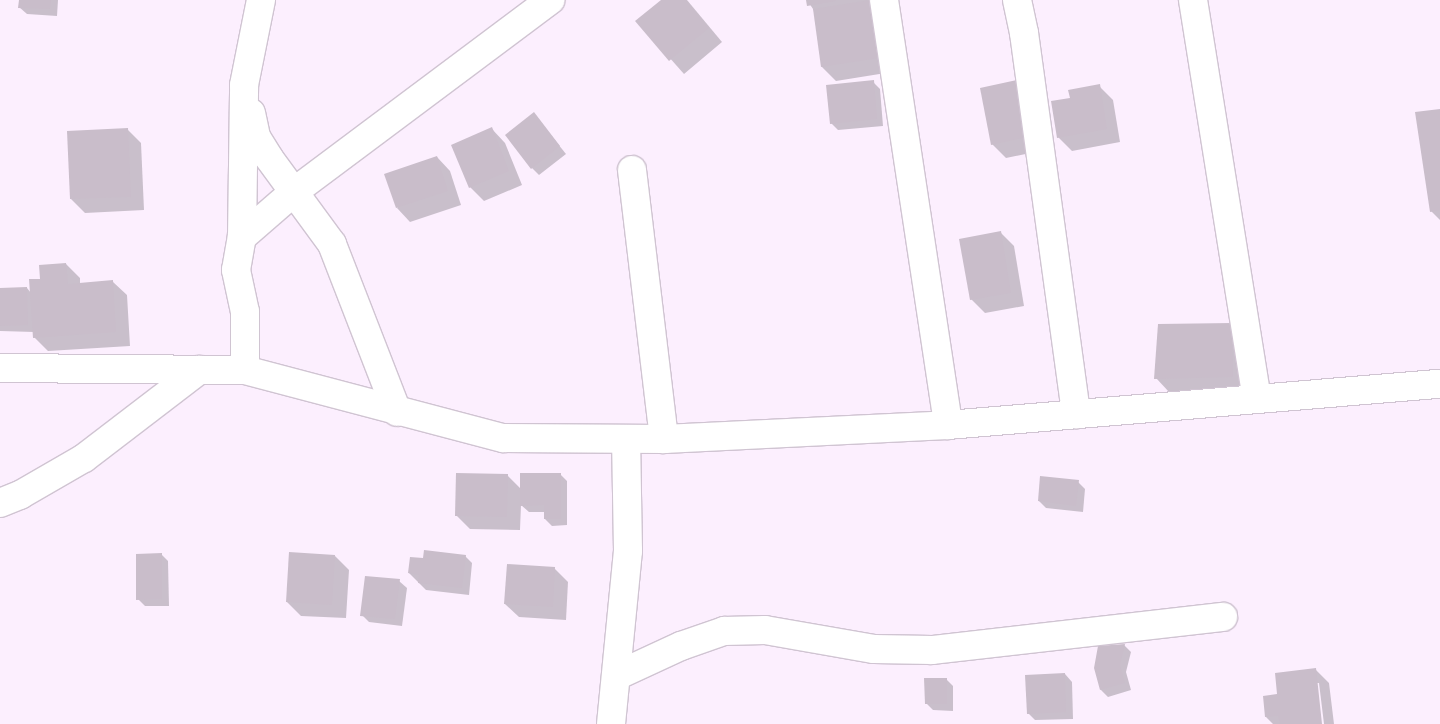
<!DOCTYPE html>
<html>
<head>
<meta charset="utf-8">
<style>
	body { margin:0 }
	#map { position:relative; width:1440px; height:724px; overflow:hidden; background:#fceffe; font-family:"Roboto Condensed",sans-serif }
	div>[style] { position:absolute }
	.shadow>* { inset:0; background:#0003 }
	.building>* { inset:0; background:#c9bdca }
	.roads { filter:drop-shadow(1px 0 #d0c4d2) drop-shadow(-1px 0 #d0c4d2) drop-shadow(0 1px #d0c4d2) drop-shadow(0 -1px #d0c4d2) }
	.minor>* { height:28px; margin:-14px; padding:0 14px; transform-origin:14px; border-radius:14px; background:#fff }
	span { translate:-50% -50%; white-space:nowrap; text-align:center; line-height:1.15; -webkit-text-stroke:5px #fceffe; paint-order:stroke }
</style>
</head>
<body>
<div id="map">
	<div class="shadow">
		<i style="clip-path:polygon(20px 0,58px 0,57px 16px,27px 14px,19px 7px)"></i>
		<i style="clip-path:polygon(663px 0,687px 0,722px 42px,684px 74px,637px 21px)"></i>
		<i style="clip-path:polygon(807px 0,884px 0,892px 72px,836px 81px,822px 67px,815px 12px)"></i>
		<i style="clip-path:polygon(873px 82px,880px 89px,883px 126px,838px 130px,831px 123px)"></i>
		<i style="clip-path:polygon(1099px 86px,1113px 100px,1120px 142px,1072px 151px,1058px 137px,1071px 99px)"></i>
		<i style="clip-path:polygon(981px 89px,1045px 150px,1006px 158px,992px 144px)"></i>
		<i style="clip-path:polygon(1440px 110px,1440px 220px,1431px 211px)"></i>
		<i style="clip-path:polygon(534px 114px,566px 154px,539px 175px,532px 168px)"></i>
		<i style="clip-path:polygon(492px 129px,505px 143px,522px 185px,484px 201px,470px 187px)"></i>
		<i style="clip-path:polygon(128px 130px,141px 143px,144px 210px,85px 213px,71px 199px)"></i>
		<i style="clip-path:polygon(437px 157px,450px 171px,461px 205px,410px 222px,397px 208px)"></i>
		<i style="clip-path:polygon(1000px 232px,1014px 246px,1024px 306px,985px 313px,971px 299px)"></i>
		<i style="clip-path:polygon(66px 264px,80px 278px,80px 284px,113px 282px,127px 295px,130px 346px,48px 351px,34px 337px,34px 332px,0 331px,0 289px,27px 288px,31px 293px,42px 280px)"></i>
		<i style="clip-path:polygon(1232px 324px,1246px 391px,1169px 392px,1156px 378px)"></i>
		<i style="clip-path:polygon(560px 474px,567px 481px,567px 525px,552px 526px,545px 519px,545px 512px,529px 512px,521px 505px,520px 530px,470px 529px,456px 515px,508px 476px,521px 489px)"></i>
		<i style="clip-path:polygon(1078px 482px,1085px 489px,1083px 512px,1046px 508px,1039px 501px)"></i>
		<i style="clip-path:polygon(161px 554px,168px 561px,169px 606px,145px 606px,138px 599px)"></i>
		<i style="clip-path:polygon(335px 556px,349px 570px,346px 618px,301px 616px,287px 602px)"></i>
		<i style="clip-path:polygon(465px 556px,472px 563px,469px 595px,426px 590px,409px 573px,424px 560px)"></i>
		<i style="clip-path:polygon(554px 568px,568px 582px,566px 620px,519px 617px,505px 604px)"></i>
		<i style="clip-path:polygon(399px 581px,407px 588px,402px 626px,369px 622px,362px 615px)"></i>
		<i style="clip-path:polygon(1124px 645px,1131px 652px,1126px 672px,1131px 690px,1108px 697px,1101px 690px,1095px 668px)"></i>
		<i style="clip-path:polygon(1315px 669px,1329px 683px,1334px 724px,1324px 724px,1319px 683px,1316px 683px,1321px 724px,1273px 724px,1266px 717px,1278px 695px)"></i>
		<i style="clip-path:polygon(1065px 674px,1072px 682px,1073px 719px,1035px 720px,1028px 713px)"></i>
		<i style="clip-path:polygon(946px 679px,953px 686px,953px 711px,933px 710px,926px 703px)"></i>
	</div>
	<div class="building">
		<i style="clip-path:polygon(19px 0,51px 0,50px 9px,18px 8px)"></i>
		<i style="clip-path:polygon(661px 0,686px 0,709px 28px,669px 61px,635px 21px)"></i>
		<i style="clip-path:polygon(806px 0,836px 0,836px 1px,807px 6px)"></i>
		<i style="clip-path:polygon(870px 0,879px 58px,821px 67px,813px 9px)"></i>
		<i style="clip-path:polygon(1021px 79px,1032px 136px,991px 145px,980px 88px)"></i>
		<i style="clip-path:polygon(874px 80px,877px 119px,830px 124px,826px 85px)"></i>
		<i style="clip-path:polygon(1100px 84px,1107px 129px,1057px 138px,1051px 101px,1070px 98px,1068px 90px)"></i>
		<i style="clip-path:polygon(1440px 109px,1440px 210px,1430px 212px,1415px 112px)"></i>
		<i style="clip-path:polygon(534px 112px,560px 146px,531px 169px,505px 135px)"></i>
		<i style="clip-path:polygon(492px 127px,509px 171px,469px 188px,451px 145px)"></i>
		<i style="clip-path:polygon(128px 128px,131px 197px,70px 199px,67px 131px)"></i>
		<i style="clip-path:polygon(437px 156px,448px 191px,396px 208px,384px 174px)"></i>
		<i style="clip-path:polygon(1001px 231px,1011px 293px,970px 300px,959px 239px)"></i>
		<i style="clip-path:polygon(66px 263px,68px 284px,113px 280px,116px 332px,33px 338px,29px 279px,40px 279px,39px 265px)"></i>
		<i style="clip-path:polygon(27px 287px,28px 325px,0 326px,0 288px)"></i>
		<i style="clip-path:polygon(1232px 323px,1233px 377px,1154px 379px,1158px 324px)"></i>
		<i style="clip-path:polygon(456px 473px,508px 474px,507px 517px,455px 516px)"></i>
		<i style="clip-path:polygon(520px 473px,561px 473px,561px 519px,544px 519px,544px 505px,520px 506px)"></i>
		<i style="clip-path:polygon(1040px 476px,1079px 480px,1076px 506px,1038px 501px)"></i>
		<i style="clip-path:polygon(424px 550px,466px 555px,462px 588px,418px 583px,419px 575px,408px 573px,410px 557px,423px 558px)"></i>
		<i style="clip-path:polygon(289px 552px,335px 555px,332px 605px,286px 602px)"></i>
		<i style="clip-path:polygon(162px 553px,162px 599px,136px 600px,136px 554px)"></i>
		<i style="clip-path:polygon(507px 564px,555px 567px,553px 607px,504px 604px)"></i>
		<i style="clip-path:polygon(365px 576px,400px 579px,395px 619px,360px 616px)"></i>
		<i style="clip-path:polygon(1125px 644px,1120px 665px,1125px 683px,1100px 690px,1094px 668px,1098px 646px)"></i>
		<i style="clip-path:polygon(1316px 668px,1322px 724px,1280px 724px,1278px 716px,1265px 717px,1263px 696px,1277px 694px,1275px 673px)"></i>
		<i style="clip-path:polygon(1065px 673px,1066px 712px,1027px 714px,1025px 675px)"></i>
		<i style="clip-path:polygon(924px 678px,947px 678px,947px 704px,925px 704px)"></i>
	</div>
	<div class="roads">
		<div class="minor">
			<i style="left:884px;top:0;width:430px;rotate:81.4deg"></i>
			<i style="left:1017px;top:0;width:34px;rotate:78deg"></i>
			<i style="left:1024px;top:33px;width:385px;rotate:82.2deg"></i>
			<i style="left:1193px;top:0;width:403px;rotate:80.9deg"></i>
			<i style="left:251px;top:113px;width:25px;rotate:78deg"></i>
			<i style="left:256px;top:137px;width:25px;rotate:58deg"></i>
			<i style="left:269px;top:158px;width:107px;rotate:53.8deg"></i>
			<i style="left:332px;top:244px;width:180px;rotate:68.8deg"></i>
			<i style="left:632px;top:170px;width:271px;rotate:83.2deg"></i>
			<i style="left:242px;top:237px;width:70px;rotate:-41deg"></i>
			<i style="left:295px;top:191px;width:319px;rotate:-36.8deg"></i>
			<i style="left:0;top:368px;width:245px;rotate:0.5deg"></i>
			<i style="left:245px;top:370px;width:267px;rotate:14.8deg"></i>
			<i style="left:503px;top:438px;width:161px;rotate:0.4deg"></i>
			<i style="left:664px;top:439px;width:284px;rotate:-2.8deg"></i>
			<i style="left:948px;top:425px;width:494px;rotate:-4.8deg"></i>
			<i style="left:245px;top:370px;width:58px;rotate:-90deg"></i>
			<i style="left:245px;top:312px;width:43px;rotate:-102.1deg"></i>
			<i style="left:236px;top:270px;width:34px;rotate:-80deg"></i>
			<i style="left:242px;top:237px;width:152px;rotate:-89.2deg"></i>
			<i style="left:244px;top:85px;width:87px;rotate:-78.7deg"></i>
			<i style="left:0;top:503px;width:22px;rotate:-22deg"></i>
			<i style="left:20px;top:495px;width:74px;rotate:-30deg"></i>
			<i style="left:84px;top:458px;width:145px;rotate:-37.4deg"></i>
			<i style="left:616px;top:676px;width:72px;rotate:-24.8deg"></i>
			<i style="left:681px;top:646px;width:46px;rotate:-19.2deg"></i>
			<i style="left:724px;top:631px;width:41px;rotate:-1.4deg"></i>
			<i style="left:765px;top:630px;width:111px;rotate:9.9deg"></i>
			<i style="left:874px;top:649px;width:58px;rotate:1deg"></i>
			<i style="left:932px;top:650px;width:293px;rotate:-6.5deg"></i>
			<i style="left:611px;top:724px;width:174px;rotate:-84.4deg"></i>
			<i style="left:628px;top:551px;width:112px;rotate:-91deg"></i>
		</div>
	</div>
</div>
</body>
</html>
